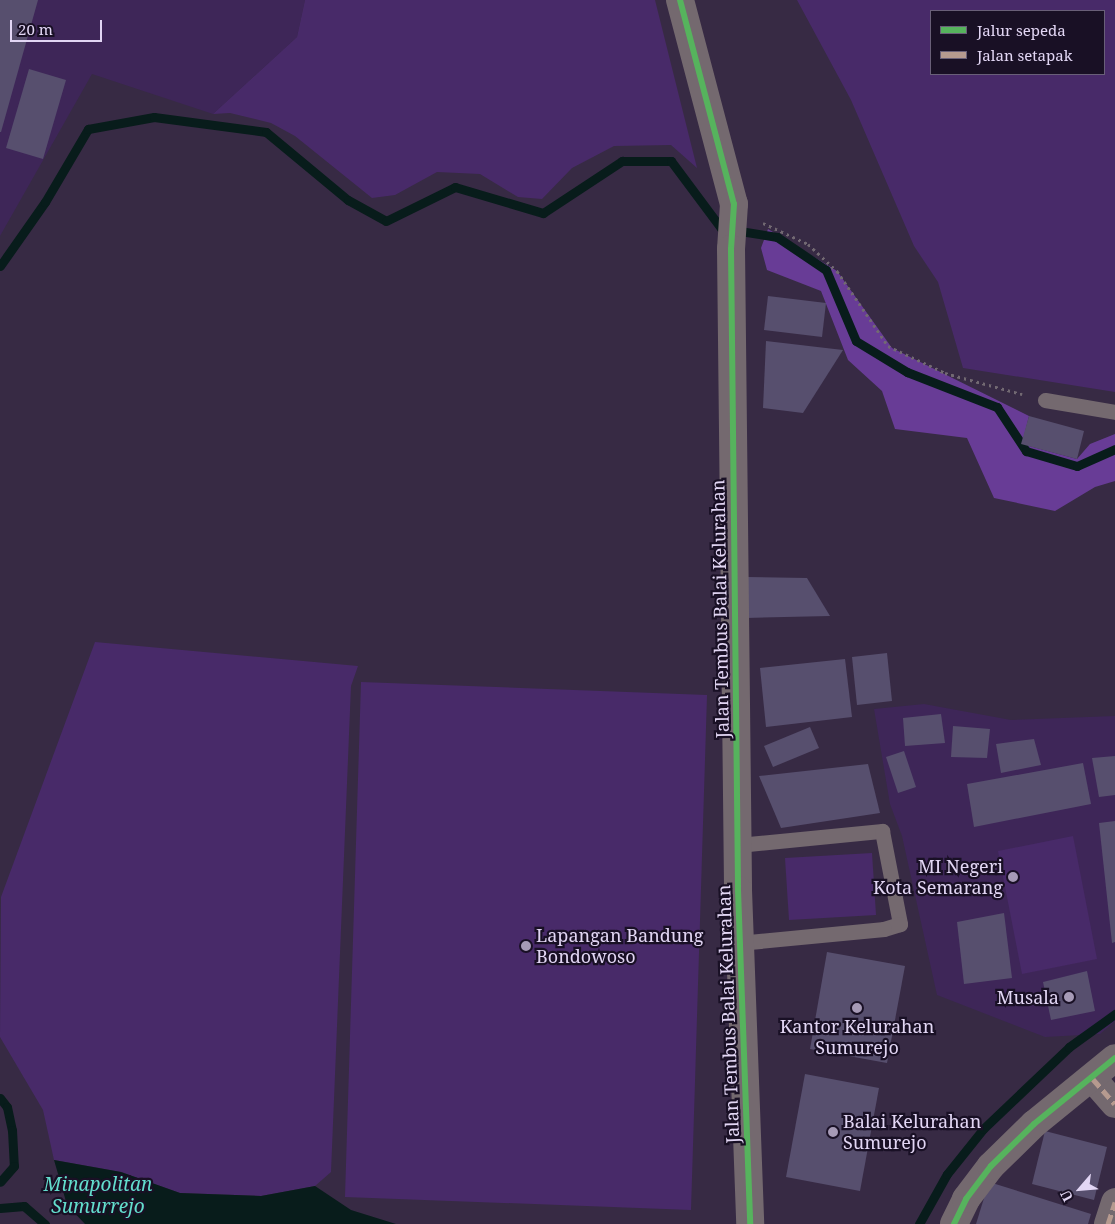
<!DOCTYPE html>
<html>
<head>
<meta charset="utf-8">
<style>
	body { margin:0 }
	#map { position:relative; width:1115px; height:1224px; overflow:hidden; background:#372a44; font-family:"Noto Serif",serif }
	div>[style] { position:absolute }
	.built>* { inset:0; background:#3e2658 }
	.green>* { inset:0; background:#482a69 }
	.forest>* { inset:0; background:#683c96 }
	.water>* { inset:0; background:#081c1b }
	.stream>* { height:9px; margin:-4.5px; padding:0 4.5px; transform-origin:4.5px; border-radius:4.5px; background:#081c1b }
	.building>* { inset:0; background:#574f6e }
	.path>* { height:3px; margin-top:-1.5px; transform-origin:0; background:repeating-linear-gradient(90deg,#726972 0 2.5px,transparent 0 6.5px) }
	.lane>* { height:15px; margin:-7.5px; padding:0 7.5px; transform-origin:7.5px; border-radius:7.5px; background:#74696f }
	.street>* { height:28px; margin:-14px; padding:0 14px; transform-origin:14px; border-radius:14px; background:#74696f }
	.quiet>* { height:5px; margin-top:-2.5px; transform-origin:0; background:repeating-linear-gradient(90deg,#b69a8f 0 10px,transparent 0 15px) }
	.cycleway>* { height:6px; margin:-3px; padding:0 3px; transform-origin:3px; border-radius:3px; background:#56b35d }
	.dots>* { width:14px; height:14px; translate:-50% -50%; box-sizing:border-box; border:2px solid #191025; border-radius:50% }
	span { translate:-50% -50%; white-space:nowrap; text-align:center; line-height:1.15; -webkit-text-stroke:4.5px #191025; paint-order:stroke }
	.street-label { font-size:18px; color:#e2d6f4 }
	.poi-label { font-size:18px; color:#e2d6f4 }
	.right { translate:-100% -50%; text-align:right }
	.left { translate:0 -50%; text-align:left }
	.water-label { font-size:19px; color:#63ddcd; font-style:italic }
	.legend { position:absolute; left:930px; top:10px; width:175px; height:65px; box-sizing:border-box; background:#191025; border:1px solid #695f78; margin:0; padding:6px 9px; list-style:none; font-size:15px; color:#e2d6f4 }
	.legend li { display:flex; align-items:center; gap:10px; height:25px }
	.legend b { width:25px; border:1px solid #695f78 }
	.north { position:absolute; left:1055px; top:1164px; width:50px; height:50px; -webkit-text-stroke:4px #191025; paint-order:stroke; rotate:243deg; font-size:14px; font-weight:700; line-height:20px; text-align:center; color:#e2d6f4 }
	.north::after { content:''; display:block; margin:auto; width:18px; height:22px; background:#e2d6f4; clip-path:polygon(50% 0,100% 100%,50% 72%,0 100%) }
	.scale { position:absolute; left:10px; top:20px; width:92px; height:22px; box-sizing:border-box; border:2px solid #e2d6f4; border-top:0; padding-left:6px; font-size:15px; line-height:18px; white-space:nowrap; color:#e2d6f4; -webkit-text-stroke:4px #191025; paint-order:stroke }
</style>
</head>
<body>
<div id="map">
	<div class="built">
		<i style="clip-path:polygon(0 0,305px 0,297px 37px,213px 114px,92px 74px,0 236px)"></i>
		<i style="clip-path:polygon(924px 704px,1011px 720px,1115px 716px,1115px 1021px,1100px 1034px,1045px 1037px,937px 995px,902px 836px,890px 804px,874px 709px)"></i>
	</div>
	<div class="green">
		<i style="clip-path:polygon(305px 0,655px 0,697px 168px,671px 145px,614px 146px,572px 168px,542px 199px,518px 197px,480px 174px,437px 172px,395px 195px,372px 198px,295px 136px,271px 123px,230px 113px,213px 114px,297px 37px)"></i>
		<i style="clip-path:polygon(evenodd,797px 0,1115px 0,1115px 392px,963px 368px,938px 282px,914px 246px,851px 100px,797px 0,931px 11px,1104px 11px,1104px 74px,931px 74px,931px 11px)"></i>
		<i style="clip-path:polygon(95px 642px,358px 666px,351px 686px,331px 1172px,315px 1186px,261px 1196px,180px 1193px,121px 1172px,54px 1160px,43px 1110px,0 1037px,1px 897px)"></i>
		<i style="clip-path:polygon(361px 682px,707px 695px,691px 1210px,345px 1197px)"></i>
		<i style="clip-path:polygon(1073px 836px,1097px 959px,1022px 974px,998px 851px)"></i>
		<i style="clip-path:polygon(872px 853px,876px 915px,789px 920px,785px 858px)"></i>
	</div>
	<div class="forest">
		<i style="clip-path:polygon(768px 229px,837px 271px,892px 348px,1029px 416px,1022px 444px,1077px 459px,1090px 444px,1115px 434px,1115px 481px,1095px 487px,1055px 511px,994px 498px,967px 438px,895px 429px,882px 391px,848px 360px,821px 291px,767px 270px,761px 248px)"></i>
	</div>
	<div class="water">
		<i style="clip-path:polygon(54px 1160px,121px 1172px,180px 1193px,261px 1196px,315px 1186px,351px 1210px,396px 1224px,85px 1224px,67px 1205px)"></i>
	</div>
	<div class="stream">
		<i style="left:0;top:266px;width:78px;rotate:-54.9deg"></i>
		<i style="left:45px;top:202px;width:85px;rotate:-59.5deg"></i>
		<i style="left:88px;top:129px;width:67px;rotate:-10.3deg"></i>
		<i style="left:154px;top:117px;width:113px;rotate:7.6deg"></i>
		<i style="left:266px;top:132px;width:107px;rotate:39.7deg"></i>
		<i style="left:348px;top:200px;width:43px;rotate:28.9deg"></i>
		<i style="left:386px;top:221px;width:77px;rotate:-26.2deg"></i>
		<i style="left:455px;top:187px;width:92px;rotate:16.5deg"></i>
		<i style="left:543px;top:213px;width:95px;rotate:-33.4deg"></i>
		<i style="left:622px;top:161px;width:49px"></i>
		<i style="left:671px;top:161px;width:84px;rotate:53.3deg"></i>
		<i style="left:721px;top:228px;width:57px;rotate:9.1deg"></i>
		<i style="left:777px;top:237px;width:59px;rotate:34deg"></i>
		<i style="left:826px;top:270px;width:77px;rotate:67.1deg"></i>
		<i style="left:856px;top:341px;width:60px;rotate:31.3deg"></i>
		<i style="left:907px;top:372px;width:97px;rotate:21.3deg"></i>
		<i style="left:997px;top:407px;width:53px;rotate:56.6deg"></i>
		<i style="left:1026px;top:451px;width:53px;rotate:16.4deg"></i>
		<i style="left:1077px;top:466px;width:42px;rotate:-24.1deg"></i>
		<i style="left:0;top:1098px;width:11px;rotate:52deg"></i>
		<i style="left:7px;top:1107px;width:24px;rotate:78deg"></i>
		<i style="left:12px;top:1130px;width:36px;rotate:87deg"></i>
		<i style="left:14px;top:1166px;width:21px;rotate:131deg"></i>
		<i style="left:0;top:1208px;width:24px;rotate:-5deg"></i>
		<i style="left:24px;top:1206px;width:28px;rotate:41deg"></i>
		<i style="left:919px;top:1224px;width:57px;rotate:-60.8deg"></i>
		<i style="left:947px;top:1174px;width:58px;rotate:-51.3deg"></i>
		<i style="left:983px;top:1129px;width:119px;rotate:-43.6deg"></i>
		<i style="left:1069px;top:1047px;width:57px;rotate:-35.7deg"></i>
	</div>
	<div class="building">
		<i style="clip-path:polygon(0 0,38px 0,1px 132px,0 132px)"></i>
		<i style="clip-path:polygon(29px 69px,66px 80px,43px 159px,6px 148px)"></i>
		<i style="clip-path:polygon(768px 296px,826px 303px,822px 337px,764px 330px)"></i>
		<i style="clip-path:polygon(766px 341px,843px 350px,803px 413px,763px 408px)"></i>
		<i style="clip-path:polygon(1029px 416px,1084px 431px,1077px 459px,1021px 444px)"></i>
		<i style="clip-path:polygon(747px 577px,807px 578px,830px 616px,746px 618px)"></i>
		<i style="clip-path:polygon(887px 653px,892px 701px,857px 705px,852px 657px)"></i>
		<i style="clip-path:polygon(845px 659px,852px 717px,766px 727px,760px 668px)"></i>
		<i style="clip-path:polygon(941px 714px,945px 743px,905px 746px,903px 718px)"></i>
		<i style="clip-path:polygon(953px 726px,990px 729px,987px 758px,951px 757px)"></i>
		<i style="clip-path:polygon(810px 727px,819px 748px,773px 767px,764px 746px)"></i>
		<i style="clip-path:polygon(1034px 739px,1041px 765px,1001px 773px,996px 744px)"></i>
		<i style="clip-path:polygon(904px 751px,916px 787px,898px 793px,886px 757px)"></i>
		<i style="clip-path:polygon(1115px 756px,1115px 795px,1099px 797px,1092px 758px)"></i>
		<i style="clip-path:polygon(1083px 763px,1091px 804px,974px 827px,967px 784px)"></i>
		<i style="clip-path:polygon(868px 764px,880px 813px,781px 828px,759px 776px)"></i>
		<i style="clip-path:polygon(1115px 821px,1115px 942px,1112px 943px,1099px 823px)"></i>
		<i style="clip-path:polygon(1004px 913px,1012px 978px,964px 984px,957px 922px)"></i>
		<i style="clip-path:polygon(827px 952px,905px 966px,887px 1063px,810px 1049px)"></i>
		<i style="clip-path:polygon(1087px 971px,1095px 1011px,1051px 1020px,1043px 982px)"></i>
		<i style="clip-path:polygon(805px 1074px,879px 1088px,860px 1191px,786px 1177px)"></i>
		<i style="clip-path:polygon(1045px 1131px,1107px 1147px,1094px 1200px,1032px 1184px)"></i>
		<i style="clip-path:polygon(989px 1182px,1091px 1214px,1088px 1224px,976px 1224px)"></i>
	</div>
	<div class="path">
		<i style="left:763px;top:223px;width:50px;rotate:25deg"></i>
		<i style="left:808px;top:244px;width:40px;rotate:43deg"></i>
		<i style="left:837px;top:271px;width:91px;rotate:55.8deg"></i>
		<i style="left:888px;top:346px;width:63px;rotate:25.3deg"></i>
		<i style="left:945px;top:373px;width:80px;rotate:15.3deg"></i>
	</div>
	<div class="lane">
		<i style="left:1045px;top:400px;width:71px;rotate:9.7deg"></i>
		<i style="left:738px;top:845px;width:145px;rotate:-5.6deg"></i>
		<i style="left:882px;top:831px;width:95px;rotate:79deg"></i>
		<i style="left:900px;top:924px;width:17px;rotate:163deg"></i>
		<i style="left:884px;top:929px;width:146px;rotate:174.5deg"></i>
	</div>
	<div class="street">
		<i style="left:680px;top:0;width:211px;rotate:75.2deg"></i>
		<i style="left:734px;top:204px;width:45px;rotate:93.8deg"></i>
		<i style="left:731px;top:249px;width:641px;rotate:89.37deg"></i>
		<i style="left:738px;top:890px;width:334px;rotate:87.9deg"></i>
		<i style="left:1093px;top:1079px;width:33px;rotate:49deg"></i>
		<i style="left:954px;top:1224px;width:28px;rotate:-64deg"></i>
		<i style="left:966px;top:1199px;width:41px;rotate:-52.9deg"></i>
		<i style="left:991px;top:1166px;width:60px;rotate:-44.3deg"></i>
		<i style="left:1034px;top:1124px;width:104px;rotate:-39.2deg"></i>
		<i style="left:1108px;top:1224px;width:23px;rotate:-72deg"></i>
	</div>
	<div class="quiet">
		<i style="left:1093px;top:1079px;width:33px;rotate:49deg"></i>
		<i style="left:1108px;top:1224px;width:23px;rotate:-72deg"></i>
	</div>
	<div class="cycleway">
		<i style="left:680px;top:0;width:211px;rotate:75.2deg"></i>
		<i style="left:734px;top:204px;width:45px;rotate:93.8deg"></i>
		<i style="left:731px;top:249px;width:641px;rotate:89.37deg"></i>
		<i style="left:738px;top:890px;width:334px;rotate:87.9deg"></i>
		<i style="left:954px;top:1224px;width:28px;rotate:-64deg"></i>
		<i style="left:966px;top:1199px;width:41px;rotate:-52.9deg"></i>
		<i style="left:991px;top:1166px;width:60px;rotate:-44.3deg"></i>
		<i style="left:1034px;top:1124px;width:104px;rotate:-39.2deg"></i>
	</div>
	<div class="dots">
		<i style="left:1013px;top:877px;background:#a69ab6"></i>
		<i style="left:526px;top:946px;background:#a69ab6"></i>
		<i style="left:1069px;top:997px;background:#a69ab6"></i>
		<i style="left:857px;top:1008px;background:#a69ab6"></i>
		<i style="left:833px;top:1132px;background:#a69ab6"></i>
	</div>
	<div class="street-label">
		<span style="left:720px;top:609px;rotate:-91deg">Jalan Tembus Balai Kelurahan</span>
		<span style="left:728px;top:1014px;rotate:-92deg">Jalan Tembus Balai Kelurahan</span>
	</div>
	<div class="poi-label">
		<span class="right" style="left:1003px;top:877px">MI Negeri<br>Kota Semarang</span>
		<span class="left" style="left:536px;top:946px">Lapangan Bandung<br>Bondowoso</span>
		<span class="right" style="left:1059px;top:997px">Musala</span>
		<span style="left:857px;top:1037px">Kantor Kelurahan<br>Sumurejo</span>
		<span class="left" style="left:843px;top:1132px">Balai Kelurahan<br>Sumurejo</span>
	</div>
	<div class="water-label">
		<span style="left:98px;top:1196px">Minapolitan<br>Sumurrejo</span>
	</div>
	<ul class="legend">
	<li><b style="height:6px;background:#56b35d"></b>Jalur sepeda</li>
	<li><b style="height:6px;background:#b69a8f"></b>Jalan setapak</li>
	</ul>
	<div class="north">U</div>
	<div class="scale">20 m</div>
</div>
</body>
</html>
